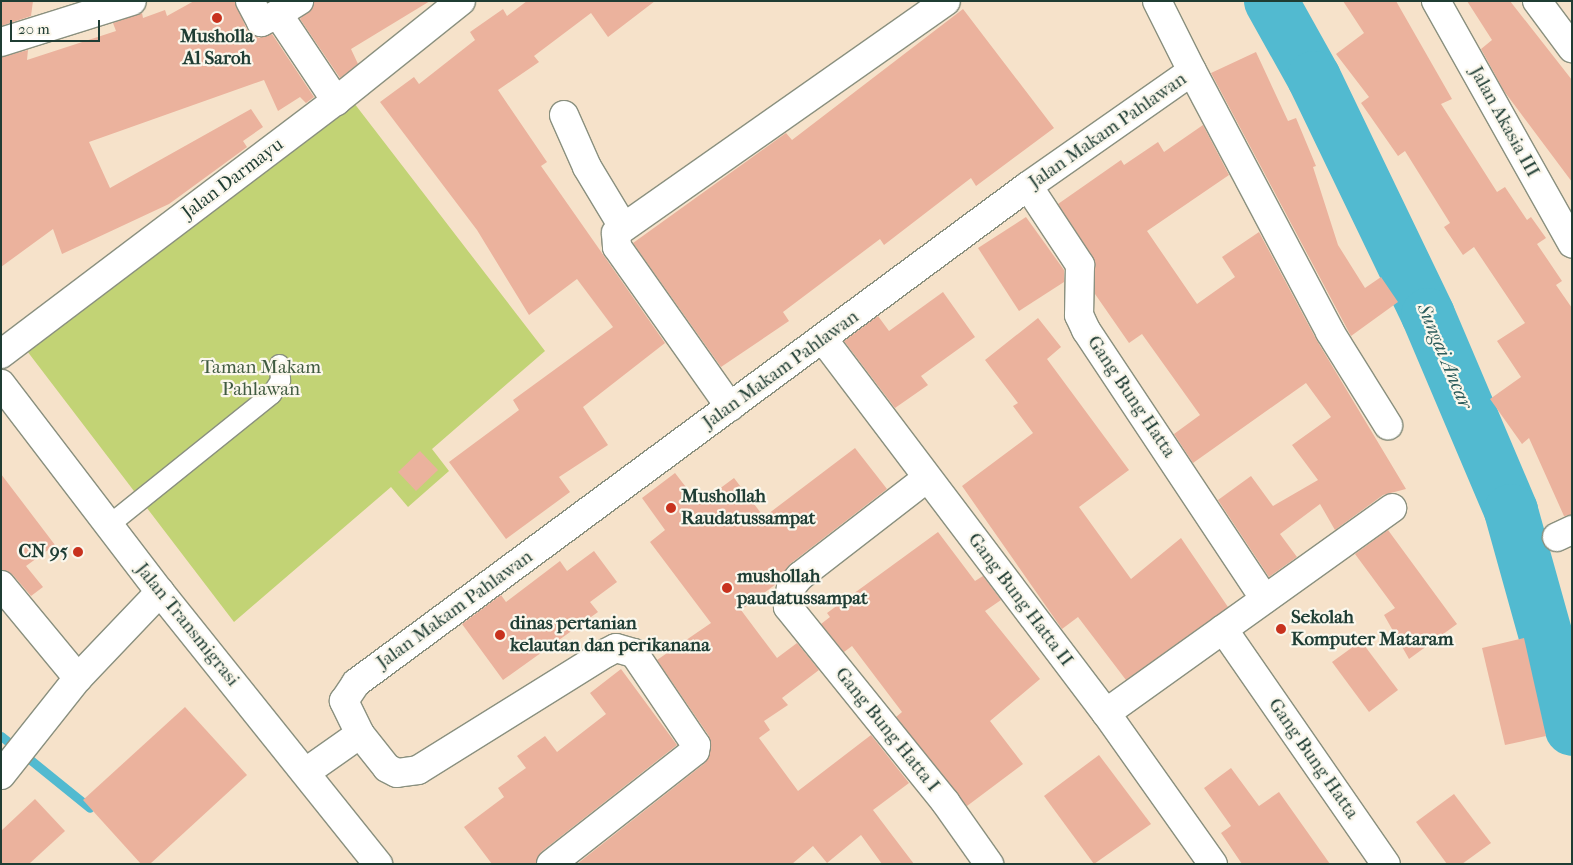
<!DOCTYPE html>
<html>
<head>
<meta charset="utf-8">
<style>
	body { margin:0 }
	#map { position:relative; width:1573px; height:865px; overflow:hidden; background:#f6e2ca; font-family:"IM FELL French Canon",serif }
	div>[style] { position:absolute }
	.green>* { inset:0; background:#c2d375 }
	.stream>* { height:9px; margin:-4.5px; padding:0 4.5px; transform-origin:4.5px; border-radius:4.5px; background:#52bad0 }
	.river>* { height:54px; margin:-27px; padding:0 27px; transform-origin:27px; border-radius:27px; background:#52bad0 }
	.building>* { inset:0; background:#ebb29d }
	.roads { filter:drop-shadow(1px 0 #8a907f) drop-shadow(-1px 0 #8a907f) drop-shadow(0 1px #8a907f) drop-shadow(0 -1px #8a907f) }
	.lane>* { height:19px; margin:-9.5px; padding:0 9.5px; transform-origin:9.5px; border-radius:9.5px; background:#fff }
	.street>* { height:28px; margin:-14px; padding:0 14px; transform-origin:14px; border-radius:14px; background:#fff }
	.secondary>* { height:28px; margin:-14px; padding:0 14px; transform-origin:14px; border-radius:14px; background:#fff }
	.dots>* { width:14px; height:14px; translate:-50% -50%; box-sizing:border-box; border:2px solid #fbf7ec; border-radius:50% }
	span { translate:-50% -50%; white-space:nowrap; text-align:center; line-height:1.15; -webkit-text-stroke:4.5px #fbf7ec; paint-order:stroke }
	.poi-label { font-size:19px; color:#1f3d34; font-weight:700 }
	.left { translate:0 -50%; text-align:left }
	.right { translate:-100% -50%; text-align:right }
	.street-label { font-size:19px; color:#1f3d34 }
	.park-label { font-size:19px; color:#405b41 }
	.water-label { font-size:20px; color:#2c5c5b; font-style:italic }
	.frame { position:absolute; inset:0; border:2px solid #1f3d34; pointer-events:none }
	.scale { position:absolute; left:10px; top:20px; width:90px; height:22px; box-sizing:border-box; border:2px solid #1f3d34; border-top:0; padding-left:6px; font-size:15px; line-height:18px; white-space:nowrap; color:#1f3d34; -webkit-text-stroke:4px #fbf7ec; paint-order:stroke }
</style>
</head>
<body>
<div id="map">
	<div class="green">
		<i style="clip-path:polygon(354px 103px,545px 351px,432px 449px,449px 471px,408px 507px,391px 487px,234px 622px,24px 347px)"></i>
	</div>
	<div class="stream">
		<i style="left:1px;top:736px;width:114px;rotate:39deg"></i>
	</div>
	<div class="river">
		<i style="left:1271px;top:1px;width:88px;rotate:60.8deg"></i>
		<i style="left:1314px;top:78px;width:263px;rotate:64.3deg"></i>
		<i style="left:1428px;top:315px;width:213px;rotate:67deg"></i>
		<i style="left:1511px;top:511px;width:226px;rotate:74.4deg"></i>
	</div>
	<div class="building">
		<i style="clip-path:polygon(1px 1px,33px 1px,31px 16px,1px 26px)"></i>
		<i style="clip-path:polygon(194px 1px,235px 1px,247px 30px,259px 38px,272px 34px,314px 97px,306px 103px,300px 97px,278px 111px,264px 80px,89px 142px,110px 188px,251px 109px,263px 127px,243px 141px,247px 147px,169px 204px,62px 254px,53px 229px,1px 267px,1px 57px,28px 50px,27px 60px,116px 31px,113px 23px,142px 13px,143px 18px,165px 10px,167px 16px)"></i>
		<i style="clip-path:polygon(315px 1px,430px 1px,351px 49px,358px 64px,340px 78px,300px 19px)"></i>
		<i style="clip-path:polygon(527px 1px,655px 1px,608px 37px,591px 13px,534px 56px,539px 62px,498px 90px,547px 162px,541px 166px,665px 343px,583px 407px,608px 445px,559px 477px,570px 492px,506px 539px,449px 462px,519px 410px,513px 400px,613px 327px,577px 279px,529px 315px,477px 230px,380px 102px,414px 77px,419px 84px,475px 40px,470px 32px,503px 9px,507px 16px)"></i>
		<i style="clip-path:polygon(1343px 1px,1396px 1px,1452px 99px,1441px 104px,1497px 192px,1505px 187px,1527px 220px,1531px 217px,1546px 238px,1537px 244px,1562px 281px,1556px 285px,1572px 308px,1572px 515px,1564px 516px,1529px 438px,1522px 444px,1490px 399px,1521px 377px,1497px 341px,1525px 323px,1474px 247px,1463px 255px,1444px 227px,1450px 223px,1405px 151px,1398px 156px,1361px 103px,1369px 97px,1336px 54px,1364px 33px)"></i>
		<i style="clip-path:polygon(1467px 1px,1510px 1px,1572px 80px,1572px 182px,1504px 91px,1481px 49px,1492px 40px)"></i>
		<i style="clip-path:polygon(963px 9px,1054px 128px,976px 186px,971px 178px,884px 245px,880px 239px,783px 312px,789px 321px,721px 367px,633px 243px,786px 133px,792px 140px)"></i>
		<i style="clip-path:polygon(1256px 52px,1288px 121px,1296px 118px,1316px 166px,1313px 167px,1338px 245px,1365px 288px,1381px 277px,1398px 302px,1351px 336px,1211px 73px)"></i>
		<i style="clip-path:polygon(1203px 125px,1229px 175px,1147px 231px,1197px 304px,1235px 277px,1222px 257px,1259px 232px,1316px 339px,1406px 489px,1383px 495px,1335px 530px,1320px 504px,1280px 534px,1297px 557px,1269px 577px,1218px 500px,1251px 476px,1273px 506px,1318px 480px,1292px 445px,1331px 417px,1306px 383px,1193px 463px,1174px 434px,1200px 415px,1142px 334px,1129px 343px,1095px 294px,1093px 257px,1058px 204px,1121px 160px,1124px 165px,1158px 142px,1164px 152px)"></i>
		<i style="clip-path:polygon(1026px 217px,1064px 270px,1064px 282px,1019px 311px,978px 248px)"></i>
		<i style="clip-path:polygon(943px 292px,975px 337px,921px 376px,928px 385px,895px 408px,844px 341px,878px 316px,889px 331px)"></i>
		<i style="clip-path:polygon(1038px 318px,1061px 347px,1047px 359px,1129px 470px,1079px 507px,1131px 579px,1181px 538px,1228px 607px,1126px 680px,1078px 617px,1062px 629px,962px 486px,1033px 433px,1013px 406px,1018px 403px,985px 360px)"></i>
		<i style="clip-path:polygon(855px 448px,887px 489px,790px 564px,776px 584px,741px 610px,777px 658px,797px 643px,819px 670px,782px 698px,788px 705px,764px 721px,770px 730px,759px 738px,798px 791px,871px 735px,909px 783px,873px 810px,914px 864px,882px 864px,861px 835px,827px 863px,813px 846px,792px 864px,577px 864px,705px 763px,710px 754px,709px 736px,657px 660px,711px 623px,650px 542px,665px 530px,642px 498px,675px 473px,699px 504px,734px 478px,764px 517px)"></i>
		<i style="clip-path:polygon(420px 451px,438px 470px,416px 491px,398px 472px)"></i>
		<i style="clip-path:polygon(1px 474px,55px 545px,26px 566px,43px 587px,31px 596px,13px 575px,1px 570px)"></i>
		<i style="clip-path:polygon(1388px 530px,1457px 624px,1409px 659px,1384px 615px,1395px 608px,1355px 554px)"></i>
		<i style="clip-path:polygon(938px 532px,975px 581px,983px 576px,1001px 600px,985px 611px,1040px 679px,990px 721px,1023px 764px,967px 806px,896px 717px,902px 712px,852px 646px,844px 652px,821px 624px,830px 617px,827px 613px)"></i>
		<i style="clip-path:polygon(594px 551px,617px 582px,590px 602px,598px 612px,503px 680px,462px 624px,501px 595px,506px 602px,560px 561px,567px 571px)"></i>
		<i style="clip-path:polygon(1524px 638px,1546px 736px,1505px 745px,1482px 648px)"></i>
		<i style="clip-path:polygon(1361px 641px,1398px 690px,1369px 712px,1332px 662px)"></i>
		<i style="clip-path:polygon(621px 669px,677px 745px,541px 852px,536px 864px,492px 864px,464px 827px,504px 797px,498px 788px,526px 768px,517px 756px,545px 736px,557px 752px,606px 714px,590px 693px)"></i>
		<i style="clip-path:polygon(185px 707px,247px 775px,150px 864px,141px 864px,83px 800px)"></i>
		<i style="clip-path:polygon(1099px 755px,1151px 824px,1094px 864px,1044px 796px)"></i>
		<i style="clip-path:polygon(1231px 768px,1259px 806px,1279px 792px,1330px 864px,1242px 864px,1221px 833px,1231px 826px,1204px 788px)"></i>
		<i style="clip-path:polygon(1454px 794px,1491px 843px,1462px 864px,1447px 864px,1416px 822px)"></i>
		<i style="clip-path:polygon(35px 799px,65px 831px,29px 864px,1px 864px,1px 831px)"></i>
	</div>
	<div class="roads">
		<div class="lane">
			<i style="left:108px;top:525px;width:209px;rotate:-38.8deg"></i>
			<i style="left:271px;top:394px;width:17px;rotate:-57deg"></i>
			<i style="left:280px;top:380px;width:16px;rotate:-94deg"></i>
		</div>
		<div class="street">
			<i style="left:250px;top:1px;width:24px;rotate:62deg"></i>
			<i style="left:261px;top:22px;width:19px;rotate:-25deg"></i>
			<i style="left:278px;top:14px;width:105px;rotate:56.3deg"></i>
			<i style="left:1436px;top:1px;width:278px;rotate:60.7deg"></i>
			<i style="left:1537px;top:1px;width:59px;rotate:53.3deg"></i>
			<i style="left:278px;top:14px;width:25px;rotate:-32deg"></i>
			<i style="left:1px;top:42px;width:137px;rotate:-17.4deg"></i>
			<i style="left:1192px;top:71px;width:295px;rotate:62.1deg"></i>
			<i style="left:1330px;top:332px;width:110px;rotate:58.1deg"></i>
			<i style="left:564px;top:115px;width:57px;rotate:66.1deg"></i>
			<i style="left:587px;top:167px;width:68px;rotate:58.9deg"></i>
			<i style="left:1028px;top:186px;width:95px;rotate:56.6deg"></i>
			<i style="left:1080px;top:265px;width:50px;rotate:91.1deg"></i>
			<i style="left:1079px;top:315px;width:17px;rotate:65deg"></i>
			<i style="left:1086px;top:330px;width:323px;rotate:56.4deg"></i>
			<i style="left:823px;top:339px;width:469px;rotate:52.9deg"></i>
			<i style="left:1106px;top:713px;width:185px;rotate:54.7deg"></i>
			<i style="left:1px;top:354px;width:420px;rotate:-37.1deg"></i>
			<i style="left:336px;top:101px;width:160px;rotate:-38.7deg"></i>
			<i style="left:730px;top:407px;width:196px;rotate:-125.2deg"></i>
			<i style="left:617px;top:247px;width:14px;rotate:-94deg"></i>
			<i style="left:616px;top:233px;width:403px;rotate:-35.1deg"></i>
			<i style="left:927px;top:478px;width:160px;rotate:142.3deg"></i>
			<i style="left:800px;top:576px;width:14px;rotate:129deg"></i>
			<i style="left:791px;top:587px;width:20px;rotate:99deg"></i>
			<i style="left:788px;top:607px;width:252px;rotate:51.1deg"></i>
			<i style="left:946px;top:803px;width:75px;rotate:54.8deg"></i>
			<i style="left:1557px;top:537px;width:17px;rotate:-25deg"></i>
			<i style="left:1px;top:585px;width:121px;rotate:50.4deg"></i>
			<i style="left:78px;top:678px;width:119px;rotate:-46.4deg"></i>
			<i style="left:1223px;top:629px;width:286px;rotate:55.3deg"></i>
			<i style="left:1106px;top:713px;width:352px;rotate:-35.6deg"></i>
			<i style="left:360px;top:734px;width:37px;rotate:-116deg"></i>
			<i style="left:344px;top:701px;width:22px;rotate:-56deg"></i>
			<i style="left:356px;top:683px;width:836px;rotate:-36.49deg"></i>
			<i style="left:1028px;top:186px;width:200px;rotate:-35deg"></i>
			<i style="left:1192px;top:71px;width:78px;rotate:-116.6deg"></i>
			<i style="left:306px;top:772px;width:66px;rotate:-35.1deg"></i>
			<i style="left:360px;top:734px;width:43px;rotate:51.5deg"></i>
			<i style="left:387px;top:768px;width:11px;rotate:27deg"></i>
			<i style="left:397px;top:773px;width:21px;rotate:-8deg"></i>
			<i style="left:418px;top:770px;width:221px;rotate:-31.9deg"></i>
			<i style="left:606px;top:653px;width:11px;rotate:-27deg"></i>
			<i style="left:616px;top:648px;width:19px;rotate:16deg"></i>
			<i style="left:634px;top:653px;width:111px;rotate:56deg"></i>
			<i style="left:696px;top:745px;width:6px;rotate:99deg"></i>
			<i style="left:695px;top:751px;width:183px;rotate:141.9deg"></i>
			<i style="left:1px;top:775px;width:124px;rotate:-51.6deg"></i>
		</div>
		<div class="secondary">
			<i style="left:1px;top:384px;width:262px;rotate:52.6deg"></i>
			<i style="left:160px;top:592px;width:349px;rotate:51.3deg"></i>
		</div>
	</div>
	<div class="dots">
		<i style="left:217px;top:18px;background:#c8321e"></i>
		<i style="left:671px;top:508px;background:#c8321e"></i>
		<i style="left:78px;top:552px;background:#c8321e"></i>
		<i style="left:727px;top:588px;background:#c8321e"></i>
		<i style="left:1281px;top:629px;background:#c8321e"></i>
		<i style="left:500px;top:635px;background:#c8321e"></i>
	</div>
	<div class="poi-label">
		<span style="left:217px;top:48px">Musholla<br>Al Saroh</span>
		<span class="left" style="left:681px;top:508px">Mushollah<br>Raudatussampat</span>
		<span class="right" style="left:68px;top:552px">CN 95</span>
		<span class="left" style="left:737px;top:588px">mushollah<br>paudatussampat</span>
		<span class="left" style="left:1291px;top:629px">Sekolah<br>Komputer Mataram</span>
		<span class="left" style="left:510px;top:635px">dinas pertanian<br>kelautan dan perikanana</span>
	</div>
	<div class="street-label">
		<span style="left:1504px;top:122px;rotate:61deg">Jalan Akasia III</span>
		<span style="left:1108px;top:131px;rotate:-35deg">Jalan Makam Pahlawan</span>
		<span style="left:233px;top:179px;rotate:-37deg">Jalan Darmayu</span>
		<span style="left:781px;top:370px;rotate:-36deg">Jalan Makam Pahlawan</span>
		<span style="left:1131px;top:397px;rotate:56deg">Gang Bung Hatta</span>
		<span style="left:1020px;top:600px;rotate:53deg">Gang Bung Hatta II</span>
		<span style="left:455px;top:610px;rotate:-36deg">Jalan Makam Pahlawan</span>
		<span style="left:187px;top:625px;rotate:51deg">Jalan Transmigrasi</span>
		<span style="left:887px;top:730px;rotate:51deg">Gang Bung Hatta I</span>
		<span style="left:1313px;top:759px;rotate:55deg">Gang Bung Hatta</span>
	</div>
	<div class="park-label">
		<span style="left:261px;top:379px">Taman Makam<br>Pahlawan</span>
	</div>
	<div class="water-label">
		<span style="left:1445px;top:356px;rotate:67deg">Sungai Ancar</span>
	</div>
	<div class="frame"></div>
	<div class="scale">20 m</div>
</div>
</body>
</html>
